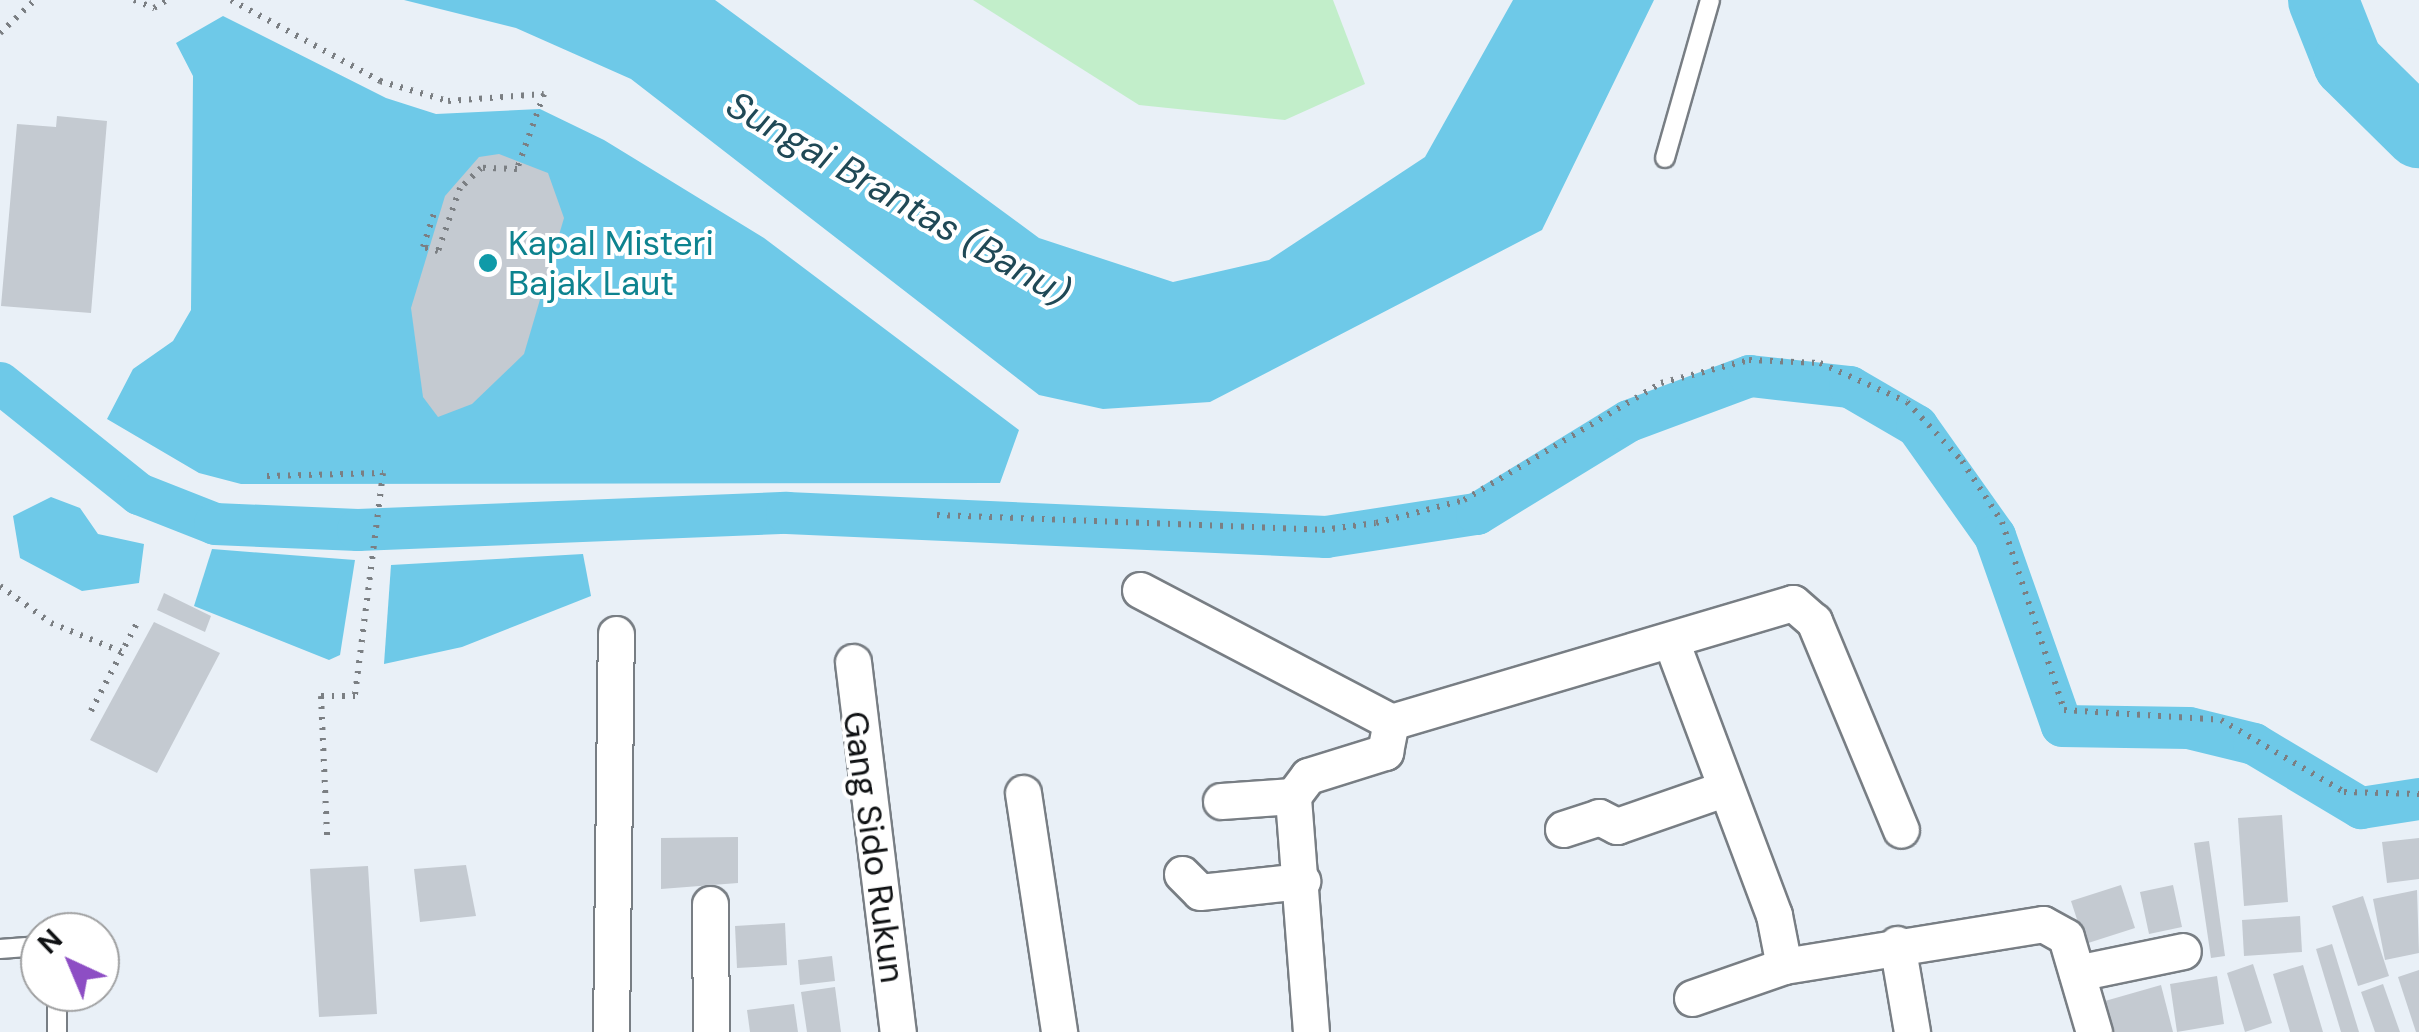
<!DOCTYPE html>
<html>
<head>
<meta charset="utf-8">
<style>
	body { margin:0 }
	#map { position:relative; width:2419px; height:1032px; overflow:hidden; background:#e9f0f7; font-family:"DM Sans",sans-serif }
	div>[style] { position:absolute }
	.green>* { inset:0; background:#c2eeca }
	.water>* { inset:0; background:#6ec9e8 }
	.canal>* { height:42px; margin:-21px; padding:0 21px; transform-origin:21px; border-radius:21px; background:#6ec9e8 }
	.river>* { height:70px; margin:-35px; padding:0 35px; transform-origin:35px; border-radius:35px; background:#6ec9e8 }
	.building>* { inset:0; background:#c4cad1 }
	.path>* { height:6px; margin-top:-3px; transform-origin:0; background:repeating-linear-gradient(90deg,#7b7f83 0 2.5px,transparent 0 10.5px) }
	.roads { filter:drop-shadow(2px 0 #787e84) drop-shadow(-2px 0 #787e84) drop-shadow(0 2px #787e84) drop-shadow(0 -2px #787e84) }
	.lane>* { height:18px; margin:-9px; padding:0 9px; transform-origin:9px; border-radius:9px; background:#fff }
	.street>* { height:35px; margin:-17.5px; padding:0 17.5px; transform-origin:17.5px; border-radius:17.5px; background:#fff }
	.dots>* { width:28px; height:28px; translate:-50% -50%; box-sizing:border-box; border:5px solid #fff; border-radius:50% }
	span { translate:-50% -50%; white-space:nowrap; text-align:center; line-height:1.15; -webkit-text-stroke:8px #fff; paint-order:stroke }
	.culture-label { font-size:35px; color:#0d838f }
	.left { translate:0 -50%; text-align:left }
	.street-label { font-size:35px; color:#101214 }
	.water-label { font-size:38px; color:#204956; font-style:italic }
	.north { position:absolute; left:20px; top:912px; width:100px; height:100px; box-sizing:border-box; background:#fff; border:2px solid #9fa0a1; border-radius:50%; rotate:316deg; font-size:28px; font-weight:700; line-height:40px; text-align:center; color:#101214 }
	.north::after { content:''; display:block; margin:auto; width:35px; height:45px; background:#8d4ec4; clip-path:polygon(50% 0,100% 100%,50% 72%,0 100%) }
</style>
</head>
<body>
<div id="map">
	<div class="green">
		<i style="clip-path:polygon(973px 0,1333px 0,1365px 84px,1285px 120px,1139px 105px)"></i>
	</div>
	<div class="water">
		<i style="clip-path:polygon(404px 0,715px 0,1039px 238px,1173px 282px,1269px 260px,1425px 157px,1513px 0,1654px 0,1542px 230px,1210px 402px,1103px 409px,1039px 395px,631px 79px,516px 28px)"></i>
		<i style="clip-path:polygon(223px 16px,386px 98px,436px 114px,540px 109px,604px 140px,764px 238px,1019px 430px,1000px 483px,241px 484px,199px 473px,107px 419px,133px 369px,173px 341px,191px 310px,193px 76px,176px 43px)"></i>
		<i style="clip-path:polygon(51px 497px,80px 508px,98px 534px,144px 544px,139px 583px,82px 591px,20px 558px,13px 516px)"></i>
		<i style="clip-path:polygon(212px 549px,355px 560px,340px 655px,329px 660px,194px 606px)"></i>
		<i style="clip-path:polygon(583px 554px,591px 596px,462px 647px,384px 664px,391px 565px)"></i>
	</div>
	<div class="canal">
		<i style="left:0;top:383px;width:178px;rotate:38.6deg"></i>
		<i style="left:139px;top:494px;width:82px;rotate:21.5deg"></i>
		<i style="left:215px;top:524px;width:143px;rotate:2.4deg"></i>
		<i style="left:358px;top:530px;width:429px;rotate:-2.3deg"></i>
		<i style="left:787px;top:513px;width:540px;rotate:2.55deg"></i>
		<i style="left:1326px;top:537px;width:153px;rotate:-8.7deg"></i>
		<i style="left:1477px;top:514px;width:178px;rotate:-31.5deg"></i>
		<i style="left:1629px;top:421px;width:129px;rotate:-20.4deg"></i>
		<i style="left:1750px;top:376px;width:101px;rotate:6.3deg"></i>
		<i style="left:1850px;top:387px;width:78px;rotate:30.2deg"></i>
		<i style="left:1917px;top:426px;width:135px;rotate:54.7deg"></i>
		<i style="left:1995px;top:536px;width:201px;rotate:70.6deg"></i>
		<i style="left:2062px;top:726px;width:127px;rotate:0.9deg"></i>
		<i style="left:2189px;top:728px;width:67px;rotate:13.8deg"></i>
		<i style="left:2254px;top:744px;width:125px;rotate:30.9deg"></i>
		<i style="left:2361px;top:808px;width:59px;rotate:-8.8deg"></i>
	</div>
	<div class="river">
		<i style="left:2323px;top:0;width:68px;rotate:68.4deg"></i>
		<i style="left:2348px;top:63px;width:100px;rotate:44.6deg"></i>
	</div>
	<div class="building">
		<i style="clip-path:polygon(57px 116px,107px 121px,91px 313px,1px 306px,17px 124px,56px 127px)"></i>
		<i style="clip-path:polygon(499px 154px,548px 173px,564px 218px,524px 354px,472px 404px,438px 417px,423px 397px,411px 308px,445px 196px,479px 157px)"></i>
		<i style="clip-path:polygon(164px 593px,211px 616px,205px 632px,157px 610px)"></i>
		<i style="clip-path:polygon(154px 622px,220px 653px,157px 773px,90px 740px)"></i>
		<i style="clip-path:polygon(2282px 815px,2288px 902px,2244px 906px,2238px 818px)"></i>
		<i style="clip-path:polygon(738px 837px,738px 883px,661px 889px,661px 838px)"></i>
		<i style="clip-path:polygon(2419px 838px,2419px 879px,2387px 883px,2382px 842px)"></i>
		<i style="clip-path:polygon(2209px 841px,2225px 956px,2211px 958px,2194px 843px)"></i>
		<i style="clip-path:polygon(466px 865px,476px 916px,420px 922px,414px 869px)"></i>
		<i style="clip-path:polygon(368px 866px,377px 1014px,319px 1017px,310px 869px)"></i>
		<i style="clip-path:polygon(2121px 885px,2135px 928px,2085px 944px,2071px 901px)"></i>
		<i style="clip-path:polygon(2173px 885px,2182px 927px,2149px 934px,2140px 892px)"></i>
		<i style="clip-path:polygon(2417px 890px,2419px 953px,2385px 960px,2373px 899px)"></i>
		<i style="clip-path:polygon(2363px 896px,2389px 976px,2358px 986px,2332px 906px)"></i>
		<i style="clip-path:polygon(2300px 916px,2302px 952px,2244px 956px,2242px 920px)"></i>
		<i style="clip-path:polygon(785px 923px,787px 965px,737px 968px,735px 926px)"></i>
		<i style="clip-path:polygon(2332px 944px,2359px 1032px,2341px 1032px,2316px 949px)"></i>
		<i style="clip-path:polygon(832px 956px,835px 981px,800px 985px,798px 960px)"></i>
		<i style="clip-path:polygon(2253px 964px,2272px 1023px,2245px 1032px,2227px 973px)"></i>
		<i style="clip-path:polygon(2303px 965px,2323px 1032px,2290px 1032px,2273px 974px)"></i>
		<i style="clip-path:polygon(2419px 970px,2419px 1032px,2416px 1032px,2398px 977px)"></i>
		<i style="clip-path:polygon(2217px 976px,2224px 1024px,2177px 1032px,2170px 984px)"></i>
		<i style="clip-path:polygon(2383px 984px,2400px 1032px,2375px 1032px,2361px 992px)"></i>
		<i style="clip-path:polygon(2161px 985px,2173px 1032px,2105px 1032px,2098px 1003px)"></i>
		<i style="clip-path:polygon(835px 987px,841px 1032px,807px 1032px,801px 992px)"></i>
		<i style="clip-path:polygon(794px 1004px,798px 1032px,750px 1032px,747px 1010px)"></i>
	</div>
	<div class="path">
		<i style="left:134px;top:0;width:22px;rotate:22deg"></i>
		<i style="left:154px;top:8px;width:15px;rotate:-32deg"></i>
		<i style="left:231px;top:0;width:170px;rotate:28.5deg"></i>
		<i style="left:380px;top:81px;width:71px;rotate:16.4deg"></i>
		<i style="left:448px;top:101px;width:96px;rotate:-4.2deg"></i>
		<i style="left:544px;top:94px;width:80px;rotate:109.8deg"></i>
		<i style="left:517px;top:169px;width:36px;rotate:-178deg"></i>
		<i style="left:481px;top:168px;width:29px;rotate:136deg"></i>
		<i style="left:460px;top:188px;width:67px;rotate:109.2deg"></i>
		<i style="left:438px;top:251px;width:16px;rotate:-165deg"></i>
		<i style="left:423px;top:247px;width:40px;rotate:-72deg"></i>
		<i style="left:0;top:33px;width:48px;rotate:-43.3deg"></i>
		<i style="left:267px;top:476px;width:116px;rotate:-1.5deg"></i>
		<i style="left:383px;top:473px;width:225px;rotate:97.2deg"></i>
		<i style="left:355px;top:696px;width:34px;rotate:180deg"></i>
		<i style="left:321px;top:696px;width:140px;rotate:87.5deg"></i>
		<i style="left:937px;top:515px;width:385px;rotate:2.2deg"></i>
		<i style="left:1322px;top:530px;width:54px;rotate:-7.4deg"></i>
		<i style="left:1376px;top:523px;width:91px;rotate:-14.6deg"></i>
		<i style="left:1464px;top:500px;width:229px;rotate:-30.7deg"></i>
		<i style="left:1661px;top:383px;width:91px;rotate:-14.6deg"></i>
		<i style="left:1749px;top:360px;width:71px;rotate:2.4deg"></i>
		<i style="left:1820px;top:363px;width:95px;rotate:24.1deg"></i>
		<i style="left:1907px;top:402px;width:81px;rotate:47deg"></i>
		<i style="left:1962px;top:461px;width:73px;rotate:56.7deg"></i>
		<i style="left:2002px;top:522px;width:198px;rotate:71.7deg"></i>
		<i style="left:2064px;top:710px;width:157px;rotate:3.6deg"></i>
		<i style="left:2221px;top:720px;width:143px;rotate:30.3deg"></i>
		<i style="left:2344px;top:792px;width:75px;rotate:1.5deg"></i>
		<i style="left:0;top:586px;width:63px;rotate:36deg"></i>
		<i style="left:51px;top:623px;width:77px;rotate:22.2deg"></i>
		<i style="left:91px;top:711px;width:102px;rotate:-62.4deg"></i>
	</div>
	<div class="roads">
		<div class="lane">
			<i style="left:1665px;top:158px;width:164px;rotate:-74.1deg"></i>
			<i style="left:0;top:949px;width:40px;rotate:-4.3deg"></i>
			<i style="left:57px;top:992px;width:40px;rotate:90deg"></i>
		</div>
		<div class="street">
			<i style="left:1140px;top:590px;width:284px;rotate:27.7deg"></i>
			<i style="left:1391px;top:722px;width:419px;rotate:-16.5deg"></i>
			<i style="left:1793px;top:603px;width:28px;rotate:41deg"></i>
			<i style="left:1814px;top:621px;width:226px;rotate:67.4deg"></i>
			<i style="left:1671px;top:641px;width:293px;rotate:69.4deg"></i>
			<i style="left:1774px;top:915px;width:52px;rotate:78.9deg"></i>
			<i style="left:853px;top:662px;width:373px;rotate:83.1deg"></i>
			<i style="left:1023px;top:793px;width:242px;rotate:81.4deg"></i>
			<i style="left:1221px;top:801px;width:72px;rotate:-4deg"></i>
			<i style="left:1563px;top:829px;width:38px;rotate:-18deg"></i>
			<i style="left:1599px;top:817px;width:20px;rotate:27deg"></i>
			<i style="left:1617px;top:826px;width:112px;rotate:-19.2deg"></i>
			<i style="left:1182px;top:874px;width:25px;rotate:45deg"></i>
			<i style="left:1200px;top:892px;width:103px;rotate:-6.2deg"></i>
			<i style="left:710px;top:904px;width:128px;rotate:89.6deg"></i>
			<i style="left:1897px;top:944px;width:89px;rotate:80.3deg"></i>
			<i style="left:2077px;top:973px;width:108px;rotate:-11.7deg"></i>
			<i style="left:1692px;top:998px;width:97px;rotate:-19.2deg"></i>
			<i style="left:1784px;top:966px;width:262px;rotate:-9.2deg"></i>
			<i style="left:2043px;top:924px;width:26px;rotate:29deg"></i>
			<i style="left:2066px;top:937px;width:99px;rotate:73.6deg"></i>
			<i style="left:611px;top:1032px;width:398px;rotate:-89.3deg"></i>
			<i style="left:1311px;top:1032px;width:237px;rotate:-94.4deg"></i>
			<i style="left:1293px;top:796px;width:25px;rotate:-53deg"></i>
			<i style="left:1308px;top:776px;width:81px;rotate:-17.3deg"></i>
			<i style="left:1385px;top:752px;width:31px;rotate:-79deg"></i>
		</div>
	</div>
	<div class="dots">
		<i style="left:488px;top:263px;background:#0f9aa8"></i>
	</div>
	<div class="culture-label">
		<span class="left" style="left:508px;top:263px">Kapal Misteri<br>Bajak Laut</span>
	</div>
	<div class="street-label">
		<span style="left:874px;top:847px;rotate:82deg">Gang Sido Rukun</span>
	</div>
	<div class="water-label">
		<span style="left:898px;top:199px;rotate:30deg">Sungai Brantas (Banu)</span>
	</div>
	<div class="north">N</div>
</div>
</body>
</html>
